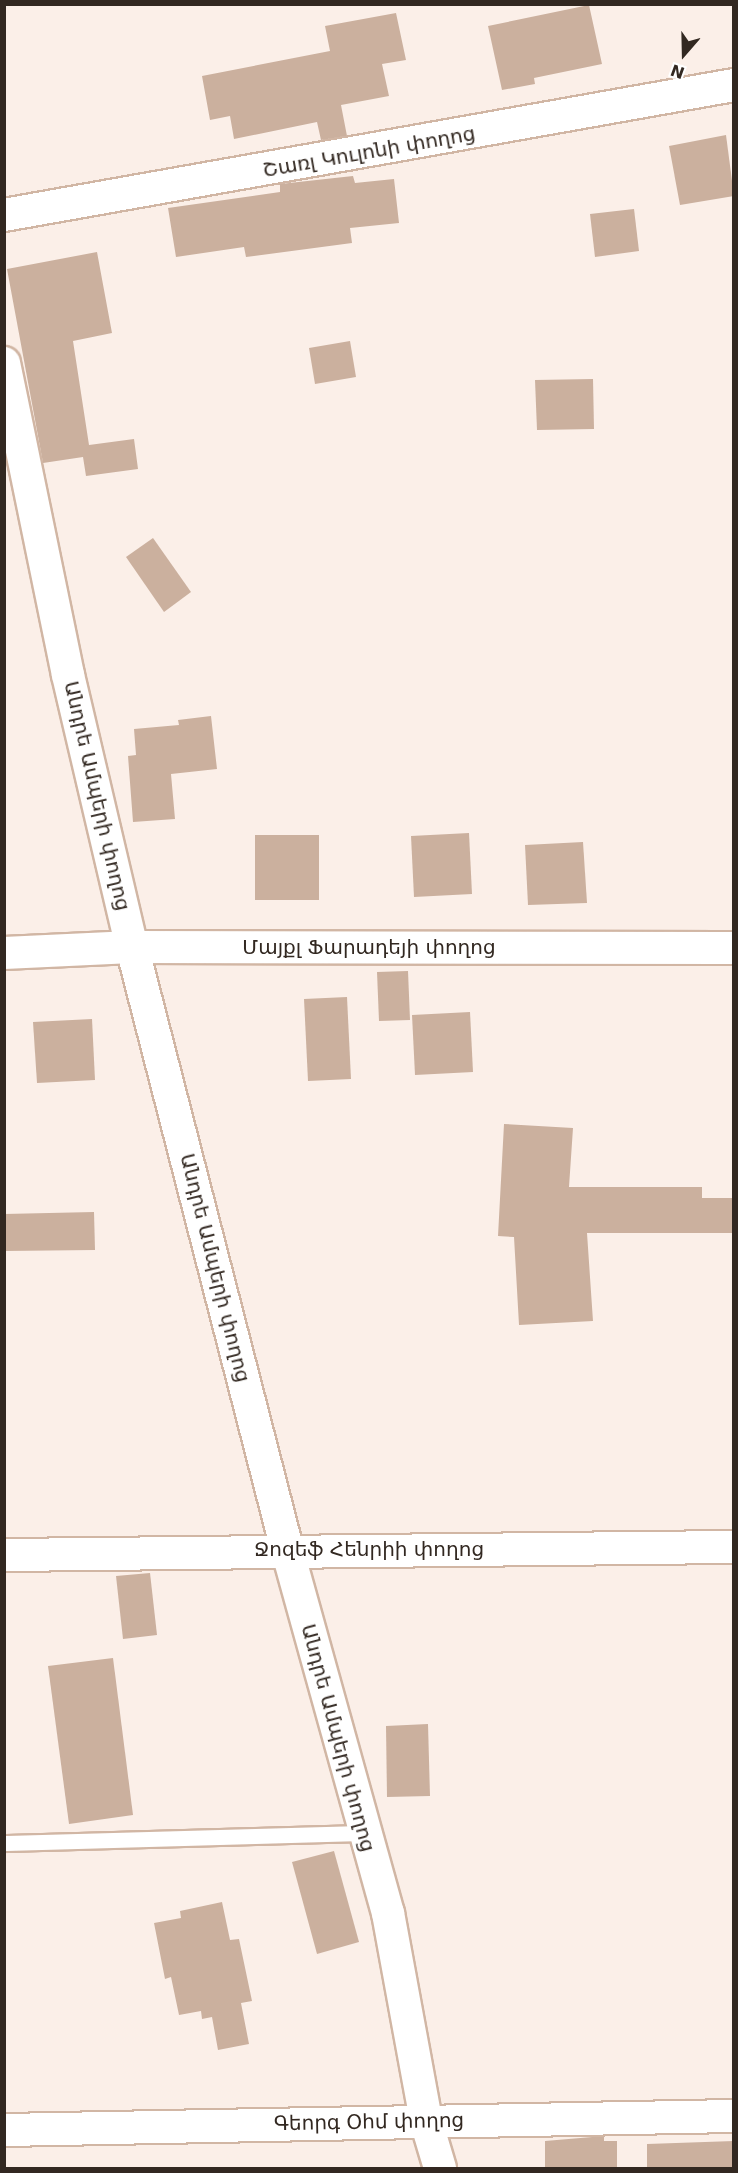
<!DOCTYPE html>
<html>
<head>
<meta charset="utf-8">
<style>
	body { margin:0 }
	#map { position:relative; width:738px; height:2173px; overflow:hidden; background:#fbefe8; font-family:"DejaVu Sans","Noto Sans Armenian",sans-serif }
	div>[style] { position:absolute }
	.building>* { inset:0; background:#cbb09e }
	.roads { filter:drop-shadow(2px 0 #d1b6a4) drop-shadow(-2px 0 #d1b6a4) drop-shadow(0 2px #d1b6a4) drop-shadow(0 -2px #d1b6a4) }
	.lane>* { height:15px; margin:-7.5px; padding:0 7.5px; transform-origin:7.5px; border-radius:7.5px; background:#fff }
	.street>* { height:32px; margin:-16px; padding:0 16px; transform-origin:16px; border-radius:16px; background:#fff }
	span { translate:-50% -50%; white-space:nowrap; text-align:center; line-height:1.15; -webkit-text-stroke:6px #fff; paint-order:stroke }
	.street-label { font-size:20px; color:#322821 }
	.frame { position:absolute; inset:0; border:6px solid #322821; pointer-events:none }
	.north { position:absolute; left:654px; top:24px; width:60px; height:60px; -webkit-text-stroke:4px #fff; paint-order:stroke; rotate:200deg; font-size:16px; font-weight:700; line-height:24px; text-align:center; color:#322821 }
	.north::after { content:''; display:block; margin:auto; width:21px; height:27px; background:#322821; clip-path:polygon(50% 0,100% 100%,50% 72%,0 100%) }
</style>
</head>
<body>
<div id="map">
	<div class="building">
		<i style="clip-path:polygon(589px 5px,602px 64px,534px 78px,535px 84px,502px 90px,488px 26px)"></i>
		<i style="clip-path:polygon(396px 13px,406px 60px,382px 64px,389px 96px,341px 105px,347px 136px,321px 140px,317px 122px,234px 139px,230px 116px,210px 120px,202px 76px,330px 51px,325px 26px)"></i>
		<i style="clip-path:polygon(726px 135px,734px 196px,680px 205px,669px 146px)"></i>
		<i style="clip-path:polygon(353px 176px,355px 183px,394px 179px,399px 223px,350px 228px,352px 243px,246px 257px,244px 247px,176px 257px,168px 208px,280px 192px,280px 184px)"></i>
		<i style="clip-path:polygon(634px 209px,639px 251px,595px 257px,590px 214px)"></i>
		<i style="clip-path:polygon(97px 252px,112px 333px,73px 341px,89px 445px,134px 439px,138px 469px,86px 476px,83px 457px,43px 463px,7px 269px)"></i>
		<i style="clip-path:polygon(350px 341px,356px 377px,315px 384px,309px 348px)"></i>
		<i style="clip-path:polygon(593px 379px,594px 429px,537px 430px,535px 380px)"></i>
		<i style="clip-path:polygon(153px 538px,191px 592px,164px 612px,126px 557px)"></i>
		<i style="clip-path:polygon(211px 716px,217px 769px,171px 774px,175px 819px,133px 822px,128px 756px,136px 755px,134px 729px,179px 725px,178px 720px)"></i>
		<i style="clip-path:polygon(469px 833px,472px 894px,414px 897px,411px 836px)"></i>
		<i style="clip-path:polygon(255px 835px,319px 835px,319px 900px,255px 900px)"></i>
		<i style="clip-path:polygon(583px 842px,587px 903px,528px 905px,525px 845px)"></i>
		<i style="clip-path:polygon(408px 971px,410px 1020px,379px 1021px,377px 972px)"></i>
		<i style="clip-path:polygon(347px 997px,351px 1079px,308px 1081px,304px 999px)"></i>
		<i style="clip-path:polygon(470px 1012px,473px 1072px,415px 1075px,412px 1015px)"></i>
		<i style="clip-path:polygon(92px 1019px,95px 1080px,37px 1083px,33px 1022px)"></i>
		<i style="clip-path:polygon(504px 1124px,573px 1128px,569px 1187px,702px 1187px,702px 1198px,734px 1198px,734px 1233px,587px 1233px,593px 1321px,519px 1325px,514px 1237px,498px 1236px)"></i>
		<i style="clip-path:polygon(94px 1212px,95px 1250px,4px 1251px,4px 1214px)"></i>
		<i style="clip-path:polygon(150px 1573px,157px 1635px,123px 1639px,116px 1576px)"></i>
		<i style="clip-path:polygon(113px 1658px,133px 1815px,69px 1824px,48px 1666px)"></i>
		<i style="clip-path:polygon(428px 1724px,430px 1796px,387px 1797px,386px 1726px)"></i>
		<i style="clip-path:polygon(334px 1851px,359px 1942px,317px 1954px,292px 1862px)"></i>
		<i style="clip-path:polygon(222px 1902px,230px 1940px,239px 1939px,252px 2001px,241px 2003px,249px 2044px,218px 2050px,212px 2017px,202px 2019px,201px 2011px,179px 2015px,171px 1977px,165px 1979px,154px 1923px,181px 1918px,180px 1911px)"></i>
		<i style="clip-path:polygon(604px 2136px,604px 2141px,617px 2141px,617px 2169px,545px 2169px,545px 2141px)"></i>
		<i style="clip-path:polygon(734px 2141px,734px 2169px,647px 2169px,647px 2144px)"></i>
	</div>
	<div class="roads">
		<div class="lane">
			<i style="left:4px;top:1843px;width:359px;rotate:-1.6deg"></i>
		</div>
		<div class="street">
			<i style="left:4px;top:215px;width:741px;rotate:-10.1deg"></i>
			<i style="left:4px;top:363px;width:318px;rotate:78.4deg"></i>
			<i style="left:68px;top:675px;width:279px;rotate:76.8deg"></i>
			<i style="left:132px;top:947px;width:622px;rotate:75.56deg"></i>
			<i style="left:287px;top:1549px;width:378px;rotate:74.5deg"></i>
			<i style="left:388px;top:1913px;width:211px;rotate:79.6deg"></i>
			<i style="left:426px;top:2121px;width:49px;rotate:73.4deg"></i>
			<i style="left:4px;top:953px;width:128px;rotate:-2.7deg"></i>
			<i style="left:132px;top:947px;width:602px;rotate:0.1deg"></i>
			<i style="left:4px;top:1555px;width:730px;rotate:-0.63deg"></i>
			<i style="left:4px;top:2130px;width:730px;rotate:-1.1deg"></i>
		</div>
	</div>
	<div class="street-label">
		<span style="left:369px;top:152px;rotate:-10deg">Շառլ Կուլոնի փողոց</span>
		<span style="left:97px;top:796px;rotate:77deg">Անդրե Ամպերի փողոց</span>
		<span style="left:369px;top:947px">Մայքլ Ֆարադեյի փողոց</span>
		<span style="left:215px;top:1268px;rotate:76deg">Անդրե Ամպերի փողոց</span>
		<span style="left:369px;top:1549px">Ջոզեֆ Հենրիի փողոց</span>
		<span style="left:338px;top:1738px;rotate:75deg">Անդրե Ամպերի փողոց</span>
		<span style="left:369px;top:2122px;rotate:-1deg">Գեորգ Օհմ փողոց</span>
	</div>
	<div class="frame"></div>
	<div class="north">N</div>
</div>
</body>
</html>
